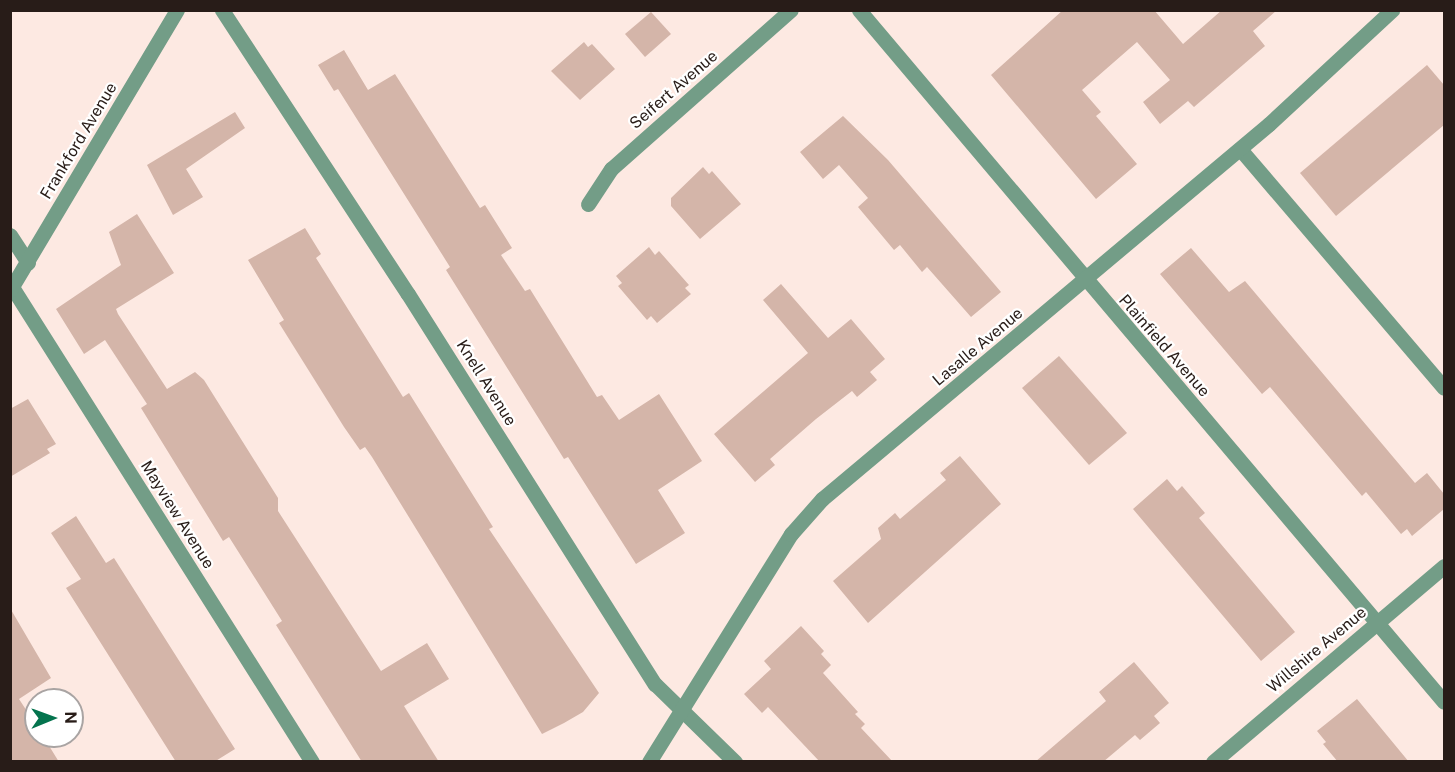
<!DOCTYPE html>
<html>
<head>
<meta charset="utf-8">
<style>
	body { margin:0 }
	#map { position:relative; width:1455px; height:772px; overflow:hidden; background:#fde9e2; font-family:"Public Sans",sans-serif }
	div>[style] { position:absolute }
	.building>* { inset:0; background:#d4b5a9 }
	.minor>* { height:15px; margin:-7.5px; padding:0 7.5px; transform-origin:7.5px; border-radius:7.5px; background:#739d87 }
	span { translate:-50% -50%; white-space:nowrap; text-align:center; line-height:1.15; -webkit-text-stroke:4.5px #fff; paint-order:stroke }
	.street-label { font-size:16px; color:#281c18 }
	.frame { position:absolute; inset:0; border:12px solid #281c18; pointer-events:none }
	.north { position:absolute; left:24px; top:688px; width:60px; height:60px; box-sizing:border-box; background:#fff; border:2px solid #a9a4a3; border-radius:50%; rotate:89deg; font-size:16px; font-weight:700; line-height:24px; text-align:center; color:#281c18 }
	.north::after { content:''; display:block; margin:auto; width:21px; height:27px; background:#04744e; clip-path:polygon(50% 0,100% 100%,50% 72%,0 100%) }
</style>
</head>
<body>
<div id="map">
	<div class="building">
		<i style="clip-path:polygon(1063px 10px,1154px 10px,1183px 44px,1222px 10px,1277px 10px,1253px 31px,1265px 46px,1194px 107px,1188px 101px,1160px 124px,1143px 102px,1170px 80px,1137px 42px,1082px 90px,1101px 112px,1096px 116px,1137px 164px,1096px 199px,991px 75px)"></i>
		<i style="clip-path:polygon(651px 12px,671px 34px,645px 57px,625px 34px)"></i>
		<i style="clip-path:polygon(584px 42px,588px 47px,592px 44px,615px 69px,580px 100px,551px 71px)"></i>
		<i style="clip-path:polygon(344px 50px,368px 90px,395px 74px,480px 208px,485px 205px,512px 248px,501px 255px,525px 291px,530px 289px,597px 397px,602px 395px,619px 420px,659px 394px,702px 461px,658px 490px,685px 533px,636px 564px,568px 457px,564px 459px,446px 270px,450px 267px,338px 89px,334px 91px,318px 65px)"></i>
		<i style="clip-path:polygon(1427px 65px,1444px 85px,1444px 125px,1336px 216px,1300px 173px)"></i>
		<i style="clip-path:polygon(235px 112px,245px 128px,186px 169px,203px 197px,173px 215px,147px 165px)"></i>
		<i style="clip-path:polygon(843px 116px,888px 160px,1001px 292px,971px 317px,927px 267px,922px 272px,900px 245px,894px 250px,858px 207px,868px 198px,839px 165px,823px 179px,800px 152px)"></i>
		<i style="clip-path:polygon(703px 167px,709px 174px,712px 171px,741px 204px,700px 239px,671px 206px,671px 198px)"></i>
		<i style="clip-path:polygon(137px 214px,174px 273px,116px 309px,118px 314px,167px 389px,195px 372px,204px 380px,278px 498px,278px 511px,381px 671px,427px 643px,449px 679px,404px 706px,439px 762px,362px 762px,276px 625px,282px 621px,229px 537px,223px 541px,141px 408px,147px 404px,105px 340px,84px 354px,56px 309px,121px 265px,109px 232px)"></i>
		<i style="clip-path:polygon(305px 228px,321px 254px,316px 258px,403px 397px,409px 393px,493px 527px,489px 529px,599px 693px,583px 712px,564px 723px,542px 734px,372px 457px,365px 447px,360px 450px,344px 427px,279px 323px,284px 320px,248px 260px)"></i>
		<i style="clip-path:polygon(649px 247px,655px 255px,659px 251px,689px 285px,685px 288px,691px 294px,657px 323px,651px 316px,647px 320px,618px 286px,622px 283px,616px 276px)"></i>
		<i style="clip-path:polygon(1191px 248px,1229px 292px,1245px 281px,1415px 483px,1427px 473px,1444px 494px,1444px 509px,1412px 536px,1407px 529px,1401px 534px,1366px 492px,1362px 496px,1270px 387px,1262px 394px,1160px 274px)"></i>
		<i style="clip-path:polygon(781px 284px,828px 338px,851px 319px,885px 359px,870px 372px,877px 380px,857px 397px,852px 391px,816px 419px,770px 459px,775px 465px,755px 482px,714px 434px,808px 353px,763px 300px)"></i>
		<i style="clip-path:polygon(1059px 356px,1127px 433px,1089px 465px,1022px 388px)"></i>
		<i style="clip-path:polygon(28px 399px,56px 444px,47px 449px,50px 453px,10px 477px,10px 409px)"></i>
		<i style="clip-path:polygon(960px 456px,1001px 504px,868px 623px,833px 581px,881px 539px,878px 528px,895px 513px,900px 519px,946px 480px,940px 473px)"></i>
		<i style="clip-path:polygon(1167px 479px,1177px 491px,1182px 486px,1205px 513px,1199px 518px,1295px 632px,1261px 661px,1133px 509px)"></i>
		<i style="clip-path:polygon(76px 516px,106px 563px,114px 558px,235px 749px,214px 762px,176px 762px,66px 588px,81px 579px,51px 533px)"></i>
		<i style="clip-path:polygon(10px 608px,51px 678px,19px 699px,36px 725px,36px 736px,43px 736px,59px 762px,10px 762px)"></i>
		<i style="clip-path:polygon(801px 626px,824px 651px,821px 654px,831px 665px,823px 673px,858px 712px,855px 714px,865px 724px,861px 728px,893px 762px,820px 762px,768px 707px,762px 713px,744px 694px,771px 669px,764px 661px)"></i>
		<i style="clip-path:polygon(1134px 662px,1169px 703px,1154px 716px,1160px 723px,1140px 740px,1135px 735px,1103px 762px,1035px 762px,1106px 701px,1099px 692px)"></i>
		<i style="clip-path:polygon(1357px 699px,1409px 762px,1338px 762px,1323px 744px,1326px 742px,1317px 731px)"></i>
	</div>
	<div class="minor">
		<i style="left:222px;top:10px;width:339px;rotate:56.8deg"></i>
		<i style="left:408px;top:294px;width:462px;rotate:57.7deg"></i>
		<i style="left:655px;top:684px;width:112px;rotate:44.3deg"></i>
		<i style="left:859px;top:10px;width:906px;rotate:49.79deg"></i>
		<i style="left:1240px;top:149px;width:314px;rotate:49.5deg"></i>
		<i style="left:588px;top:204px;width:42px;rotate:-56.7deg"></i>
		<i style="left:611px;top:169px;width:240px;rotate:-41.5deg"></i>
		<i style="left:10px;top:235px;width:33px;rotate:57deg"></i>
		<i style="left:12px;top:287px;width:562px;rotate:57.72deg"></i>
		<i style="left:10px;top:290px;width:326px;rotate:-59.2deg"></i>
		<i style="left:649px;top:762px;width:269px;rotate:-58.1deg"></i>
		<i style="left:791px;top:534px;width:47px;rotate:-48.5deg"></i>
		<i style="left:822px;top:499px;width:583px;rotate:-39.99deg"></i>
		<i style="left:1269px;top:124px;width:168px;rotate:-42.8deg"></i>
		<i style="left:1213px;top:762px;width:303px;rotate:-40.3deg"></i>
	</div>
	<div class="street-label">
		<span style="left:674px;top:90px;rotate:-41deg">Seifert Avenue</span>
		<span style="left:79px;top:141px;rotate:-59deg">Frankford Avenue</span>
		<span style="left:1164px;top:346px;rotate:49deg">Plainfield Avenue</span>
		<span style="left:978px;top:347px;rotate:-40deg">Lasalle Avenue</span>
		<span style="left:486px;top:383px;rotate:58deg">Knell Avenue</span>
		<span style="left:177px;top:515px;rotate:58deg">Mayview Avenue</span>
		<span style="left:1317px;top:650px;rotate:-40deg">Willshire Avenue</span>
	</div>
	<div class="frame"></div>
	<div class="north">N</div>
</div>
</body>
</html>
